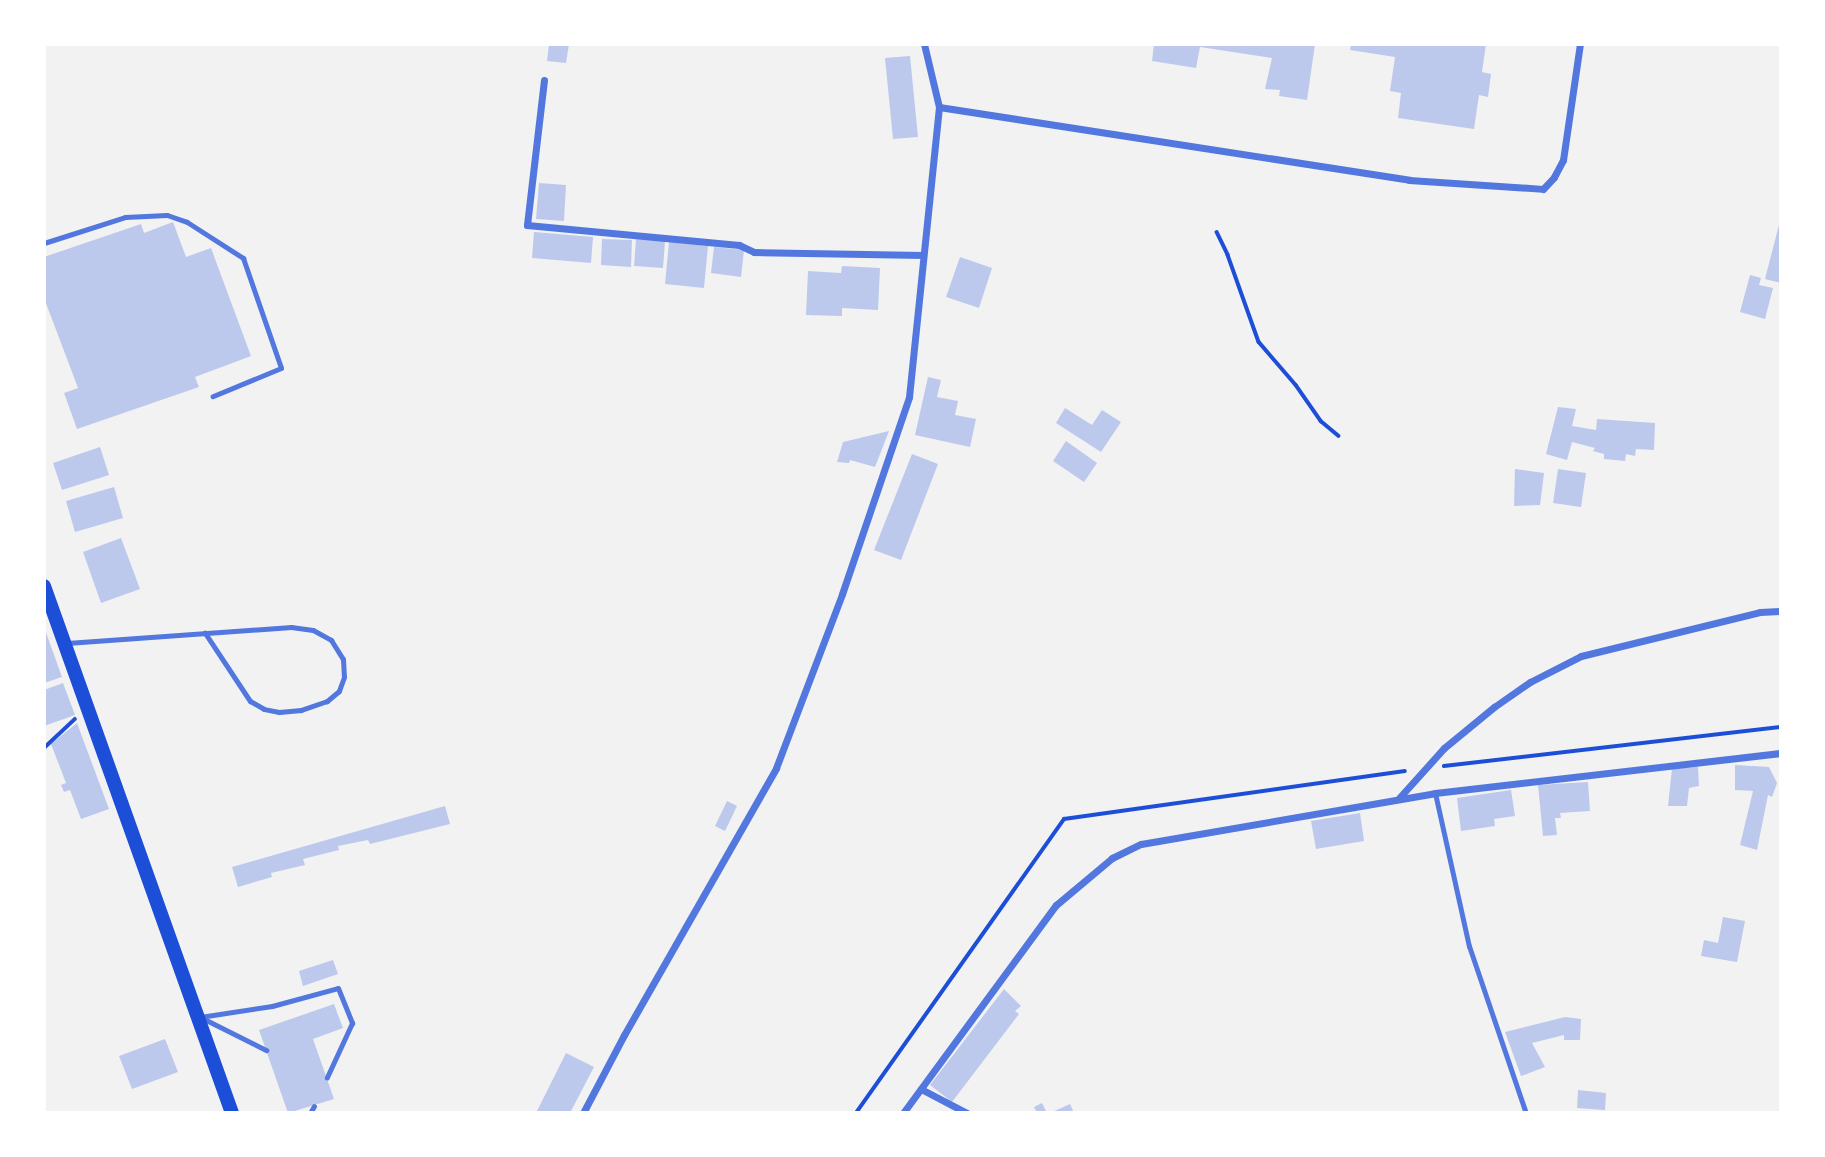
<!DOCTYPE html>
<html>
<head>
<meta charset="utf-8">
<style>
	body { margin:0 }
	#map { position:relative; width:1825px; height:1157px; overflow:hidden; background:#f2f2f2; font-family:"Source Sans 3",sans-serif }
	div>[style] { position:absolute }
	.building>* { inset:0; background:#bdc9ec }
	.path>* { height:3.5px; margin:-1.75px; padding:0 1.75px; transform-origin:1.75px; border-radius:1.75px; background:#1d4ed8 }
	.service>* { height:5px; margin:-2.5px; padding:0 2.5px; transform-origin:2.5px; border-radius:2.5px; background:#5277de }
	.minor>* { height:7px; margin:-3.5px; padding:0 3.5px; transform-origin:3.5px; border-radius:3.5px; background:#5277de }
	.secondary>* { height:14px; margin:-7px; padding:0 7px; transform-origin:7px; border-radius:7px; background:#1d4ed8 }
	span { translate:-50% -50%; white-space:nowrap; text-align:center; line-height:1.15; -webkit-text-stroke:7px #fff; paint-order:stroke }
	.frame { position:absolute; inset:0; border:46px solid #fff; pointer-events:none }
</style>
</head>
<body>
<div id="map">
	<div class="building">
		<i style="clip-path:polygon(549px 44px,569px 44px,566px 63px,547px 61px)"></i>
		<i style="clip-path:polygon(1154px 44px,1315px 44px,1307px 100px,1279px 96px,1280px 90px,1265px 89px,1272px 58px,1200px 47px,1196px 68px,1152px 61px)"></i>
		<i style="clip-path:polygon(1351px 44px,1486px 44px,1482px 72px,1491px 74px,1488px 97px,1479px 95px,1474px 129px,1398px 118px,1401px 93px,1390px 91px,1395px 57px,1350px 50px)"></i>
		<i style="clip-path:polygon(910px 56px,918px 137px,893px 139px,885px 58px)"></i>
		<i style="clip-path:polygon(539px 183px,566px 185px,564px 221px,536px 219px)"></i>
		<i style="clip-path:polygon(1780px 221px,1781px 221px,1781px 283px,1765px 279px)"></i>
		<i style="clip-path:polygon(173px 222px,186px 257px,211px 248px,251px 356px,195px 377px,199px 387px,77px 429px,64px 393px,78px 388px,44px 298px,44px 257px,141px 224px,144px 233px)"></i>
		<i style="clip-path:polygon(534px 232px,593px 237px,591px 263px,532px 258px)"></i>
		<i style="clip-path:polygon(602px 239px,632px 240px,631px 267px,601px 265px)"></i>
		<i style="clip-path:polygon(636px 239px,665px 241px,663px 268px,634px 266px)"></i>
		<i style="clip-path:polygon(669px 242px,708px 246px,704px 288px,665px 284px)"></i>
		<i style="clip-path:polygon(714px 247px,744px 250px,741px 277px,711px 273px)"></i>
		<i style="clip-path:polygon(960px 257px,992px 268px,979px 308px,946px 297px)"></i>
		<i style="clip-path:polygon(842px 266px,880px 268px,878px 310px,842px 308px,842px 316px,806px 315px,808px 271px,841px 273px)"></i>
		<i style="clip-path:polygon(1750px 275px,1761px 278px,1759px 285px,1773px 288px,1765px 319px,1740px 312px)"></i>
		<i style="clip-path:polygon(928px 377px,941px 380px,937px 397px,958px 401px,955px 415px,976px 419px,970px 447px,915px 435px)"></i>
		<i style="clip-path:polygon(1558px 407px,1576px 409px,1572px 426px,1596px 430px,1597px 419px,1655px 423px,1654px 450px,1636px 449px,1635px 456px,1626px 454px,1625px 461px,1604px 459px,1604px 454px,1593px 451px,1595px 448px,1572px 442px,1567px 460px,1546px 454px)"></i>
		<i style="clip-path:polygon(1065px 408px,1092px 425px,1102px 410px,1121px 422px,1101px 452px,1056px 423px)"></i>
		<i style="clip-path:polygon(889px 431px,875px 467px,850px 460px,849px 463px,837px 462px,843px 442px)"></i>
		<i style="clip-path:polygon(1066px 441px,1097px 463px,1084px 482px,1053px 461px)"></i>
		<i style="clip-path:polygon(100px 447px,109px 475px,62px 490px,53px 463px)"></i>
		<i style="clip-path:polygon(912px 454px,938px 464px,901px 560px,874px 550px)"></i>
		<i style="clip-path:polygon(1515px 469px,1544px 473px,1540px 505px,1514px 506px)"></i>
		<i style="clip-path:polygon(1558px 469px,1586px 473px,1581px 507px,1553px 503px)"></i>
		<i style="clip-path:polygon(114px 487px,123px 518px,75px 532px,66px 501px)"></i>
		<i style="clip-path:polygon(121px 538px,140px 589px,101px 603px,83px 552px)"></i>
		<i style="clip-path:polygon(44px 627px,62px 677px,44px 683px)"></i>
		<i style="clip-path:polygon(63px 683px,75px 715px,44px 726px,44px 690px)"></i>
		<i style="clip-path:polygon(77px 723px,109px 809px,81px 819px,70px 790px,64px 792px,61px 785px,66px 783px,51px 744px)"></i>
		<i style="clip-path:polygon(1735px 765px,1769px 767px,1777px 783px,1772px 797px,1768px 795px,1757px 850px,1740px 845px,1753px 791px,1735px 790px)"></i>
		<i style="clip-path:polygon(1698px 767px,1699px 786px,1689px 788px,1687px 806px,1668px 806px,1672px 768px)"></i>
		<i style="clip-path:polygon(1588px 782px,1590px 811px,1560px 813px,1561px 818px,1555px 818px,1557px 835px,1543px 836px,1538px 785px)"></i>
		<i style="clip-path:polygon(1511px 790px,1515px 816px,1494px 819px,1495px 826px,1461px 831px,1457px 798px)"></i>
		<i style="clip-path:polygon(727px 801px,737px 806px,725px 831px,715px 826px)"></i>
		<i style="clip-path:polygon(445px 806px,450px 824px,370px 844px,368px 840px,338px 846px,339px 850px,303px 859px,305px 865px,271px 873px,272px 877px,238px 887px,232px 867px)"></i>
		<i style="clip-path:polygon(1360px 813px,1364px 841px,1316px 849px,1311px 821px)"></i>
		<i style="clip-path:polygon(1723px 917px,1745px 921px,1737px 962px,1701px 956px,1704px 940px,1718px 943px)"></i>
		<i style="clip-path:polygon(333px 960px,338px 974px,303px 986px,299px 971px)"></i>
		<i style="clip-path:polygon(1004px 989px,1021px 1006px,1015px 1011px,1019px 1014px,952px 1102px,930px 1085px)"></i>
		<i style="clip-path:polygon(334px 1004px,343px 1028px,313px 1039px,334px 1099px,288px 1113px,259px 1030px)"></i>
		<i style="clip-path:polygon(1565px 1017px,1581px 1019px,1580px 1040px,1564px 1040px,1564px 1035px,1532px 1043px,1545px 1067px,1521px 1076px,1505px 1032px)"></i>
		<i style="clip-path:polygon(165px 1039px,178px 1072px,132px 1089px,119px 1056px)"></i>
		<i style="clip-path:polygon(566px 1053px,594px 1067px,570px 1113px,536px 1113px)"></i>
		<i style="clip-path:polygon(1578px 1090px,1606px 1093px,1605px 1110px,1577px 1108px)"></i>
		<i style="clip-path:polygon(1042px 1103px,1047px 1113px,1037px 1113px,1034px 1107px)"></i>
		<i style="clip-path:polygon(1070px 1104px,1074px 1113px,1050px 1113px)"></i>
	</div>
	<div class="path">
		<i style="left:1217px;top:232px;width:25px;rotate:64deg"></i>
		<i style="left:1228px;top:255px;width:92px;rotate:70.4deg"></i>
		<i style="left:1259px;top:342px;width:57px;rotate:49.3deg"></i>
		<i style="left:1296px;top:385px;width:44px;rotate:55.2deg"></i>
		<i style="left:1321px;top:421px;width:23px;rotate:40deg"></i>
		<i style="left:44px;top:748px;width:42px;rotate:-43.1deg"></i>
		<i style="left:1444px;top:766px;width:339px;rotate:-6.6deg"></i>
		<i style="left:856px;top:1113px;width:360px;rotate:-54.7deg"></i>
		<i style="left:1064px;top:819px;width:344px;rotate:-8deg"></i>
	</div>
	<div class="service">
		<i style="left:44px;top:243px;width:85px;rotate:-17.8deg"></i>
		<i style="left:125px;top:217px;width:42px;rotate:-2.7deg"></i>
		<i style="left:167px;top:215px;width:21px;rotate:19deg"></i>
		<i style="left:187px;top:222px;width:67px;rotate:32.7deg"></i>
		<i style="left:243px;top:258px;width:116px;rotate:70.9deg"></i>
		<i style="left:281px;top:368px;width:74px;rotate:157.6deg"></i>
		<i style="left:67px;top:643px;width:225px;rotate:-4.1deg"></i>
		<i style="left:291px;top:627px;width:22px;rotate:8deg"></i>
		<i style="left:313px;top:630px;width:21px;rotate:29deg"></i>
		<i style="left:331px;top:640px;width:22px;rotate:58deg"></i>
		<i style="left:343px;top:659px;width:18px;rotate:87deg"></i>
		<i style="left:344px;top:677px;width:15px;rotate:110deg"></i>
		<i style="left:339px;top:691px;width:16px;rotate:140deg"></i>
		<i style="left:327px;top:701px;width:28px;rotate:161deg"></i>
		<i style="left:301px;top:710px;width:22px;rotate:175deg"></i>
		<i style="left:279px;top:712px;width:15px;rotate:-169deg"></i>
		<i style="left:264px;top:709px;width:16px;rotate:-150deg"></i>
		<i style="left:250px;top:701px;width:82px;rotate:-123.5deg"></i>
		<i style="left:1435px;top:793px;width:157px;rotate:77.5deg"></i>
		<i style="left:1469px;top:946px;width:176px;rotate:71.2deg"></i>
		<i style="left:200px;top:1017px;width:73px;rotate:-8.7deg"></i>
		<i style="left:272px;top:1006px;width:68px;rotate:-15.3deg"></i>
		<i style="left:338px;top:988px;width:38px;rotate:68deg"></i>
		<i style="left:352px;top:1023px;width:60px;rotate:114.8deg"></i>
		<i style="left:202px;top:1018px;width:72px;rotate:26.6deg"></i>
		<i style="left:310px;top:1113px;width:8px;rotate:-60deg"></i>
	</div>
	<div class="minor">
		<i style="left:544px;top:80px;width:146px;rotate:96.7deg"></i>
		<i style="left:527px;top:225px;width:213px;rotate:5.4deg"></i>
		<i style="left:739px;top:245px;width:17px;rotate:25deg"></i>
		<i style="left:754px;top:252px;width:169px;rotate:1deg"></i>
		<i style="left:939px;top:107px;width:476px;rotate:8.8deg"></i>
		<i style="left:1409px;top:180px;width:134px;rotate:3.8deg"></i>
		<i style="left:1543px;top:189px;width:16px;rotate:-47deg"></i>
		<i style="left:1554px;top:177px;width:19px;rotate:-62deg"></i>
		<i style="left:1563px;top:160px;width:117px;rotate:-81.7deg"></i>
		<i style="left:1399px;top:798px;width:67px;rotate:-48deg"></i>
		<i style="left:1444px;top:748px;width:65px;rotate:-39.4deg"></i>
		<i style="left:1494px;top:707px;width:44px;rotate:-34.8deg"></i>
		<i style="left:1530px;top:682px;width:57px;rotate:-27deg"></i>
		<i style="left:1581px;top:656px;width:184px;rotate:-13.8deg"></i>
		<i style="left:1760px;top:612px;width:21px;rotate:-3deg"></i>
		<i style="left:921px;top:1089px;width:52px;rotate:27.6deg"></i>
		<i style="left:583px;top:1113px;width:88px;rotate:-62.3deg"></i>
		<i style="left:624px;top:1035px;width:307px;rotate:-60.3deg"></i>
		<i style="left:776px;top:768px;width:186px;rotate:-69.2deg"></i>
		<i style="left:842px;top:594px;width:208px;rotate:-71.2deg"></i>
		<i style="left:909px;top:397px;width:292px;rotate:-84.1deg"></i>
		<i style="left:939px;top:107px;width:65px;rotate:-103.4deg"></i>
		<i style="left:903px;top:1113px;width:258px;rotate:-53.7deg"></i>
		<i style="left:1056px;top:905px;width:73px;rotate:-40deg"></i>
		<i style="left:1112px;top:858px;width:32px;rotate:-26deg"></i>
		<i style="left:1141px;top:844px;width:298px;rotate:-9.8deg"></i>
		<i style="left:1435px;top:793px;width:348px;rotate:-6.6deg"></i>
	</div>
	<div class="secondary">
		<i style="left:44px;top:586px;width:560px;rotate:70.37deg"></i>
	</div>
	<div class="frame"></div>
</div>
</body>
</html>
